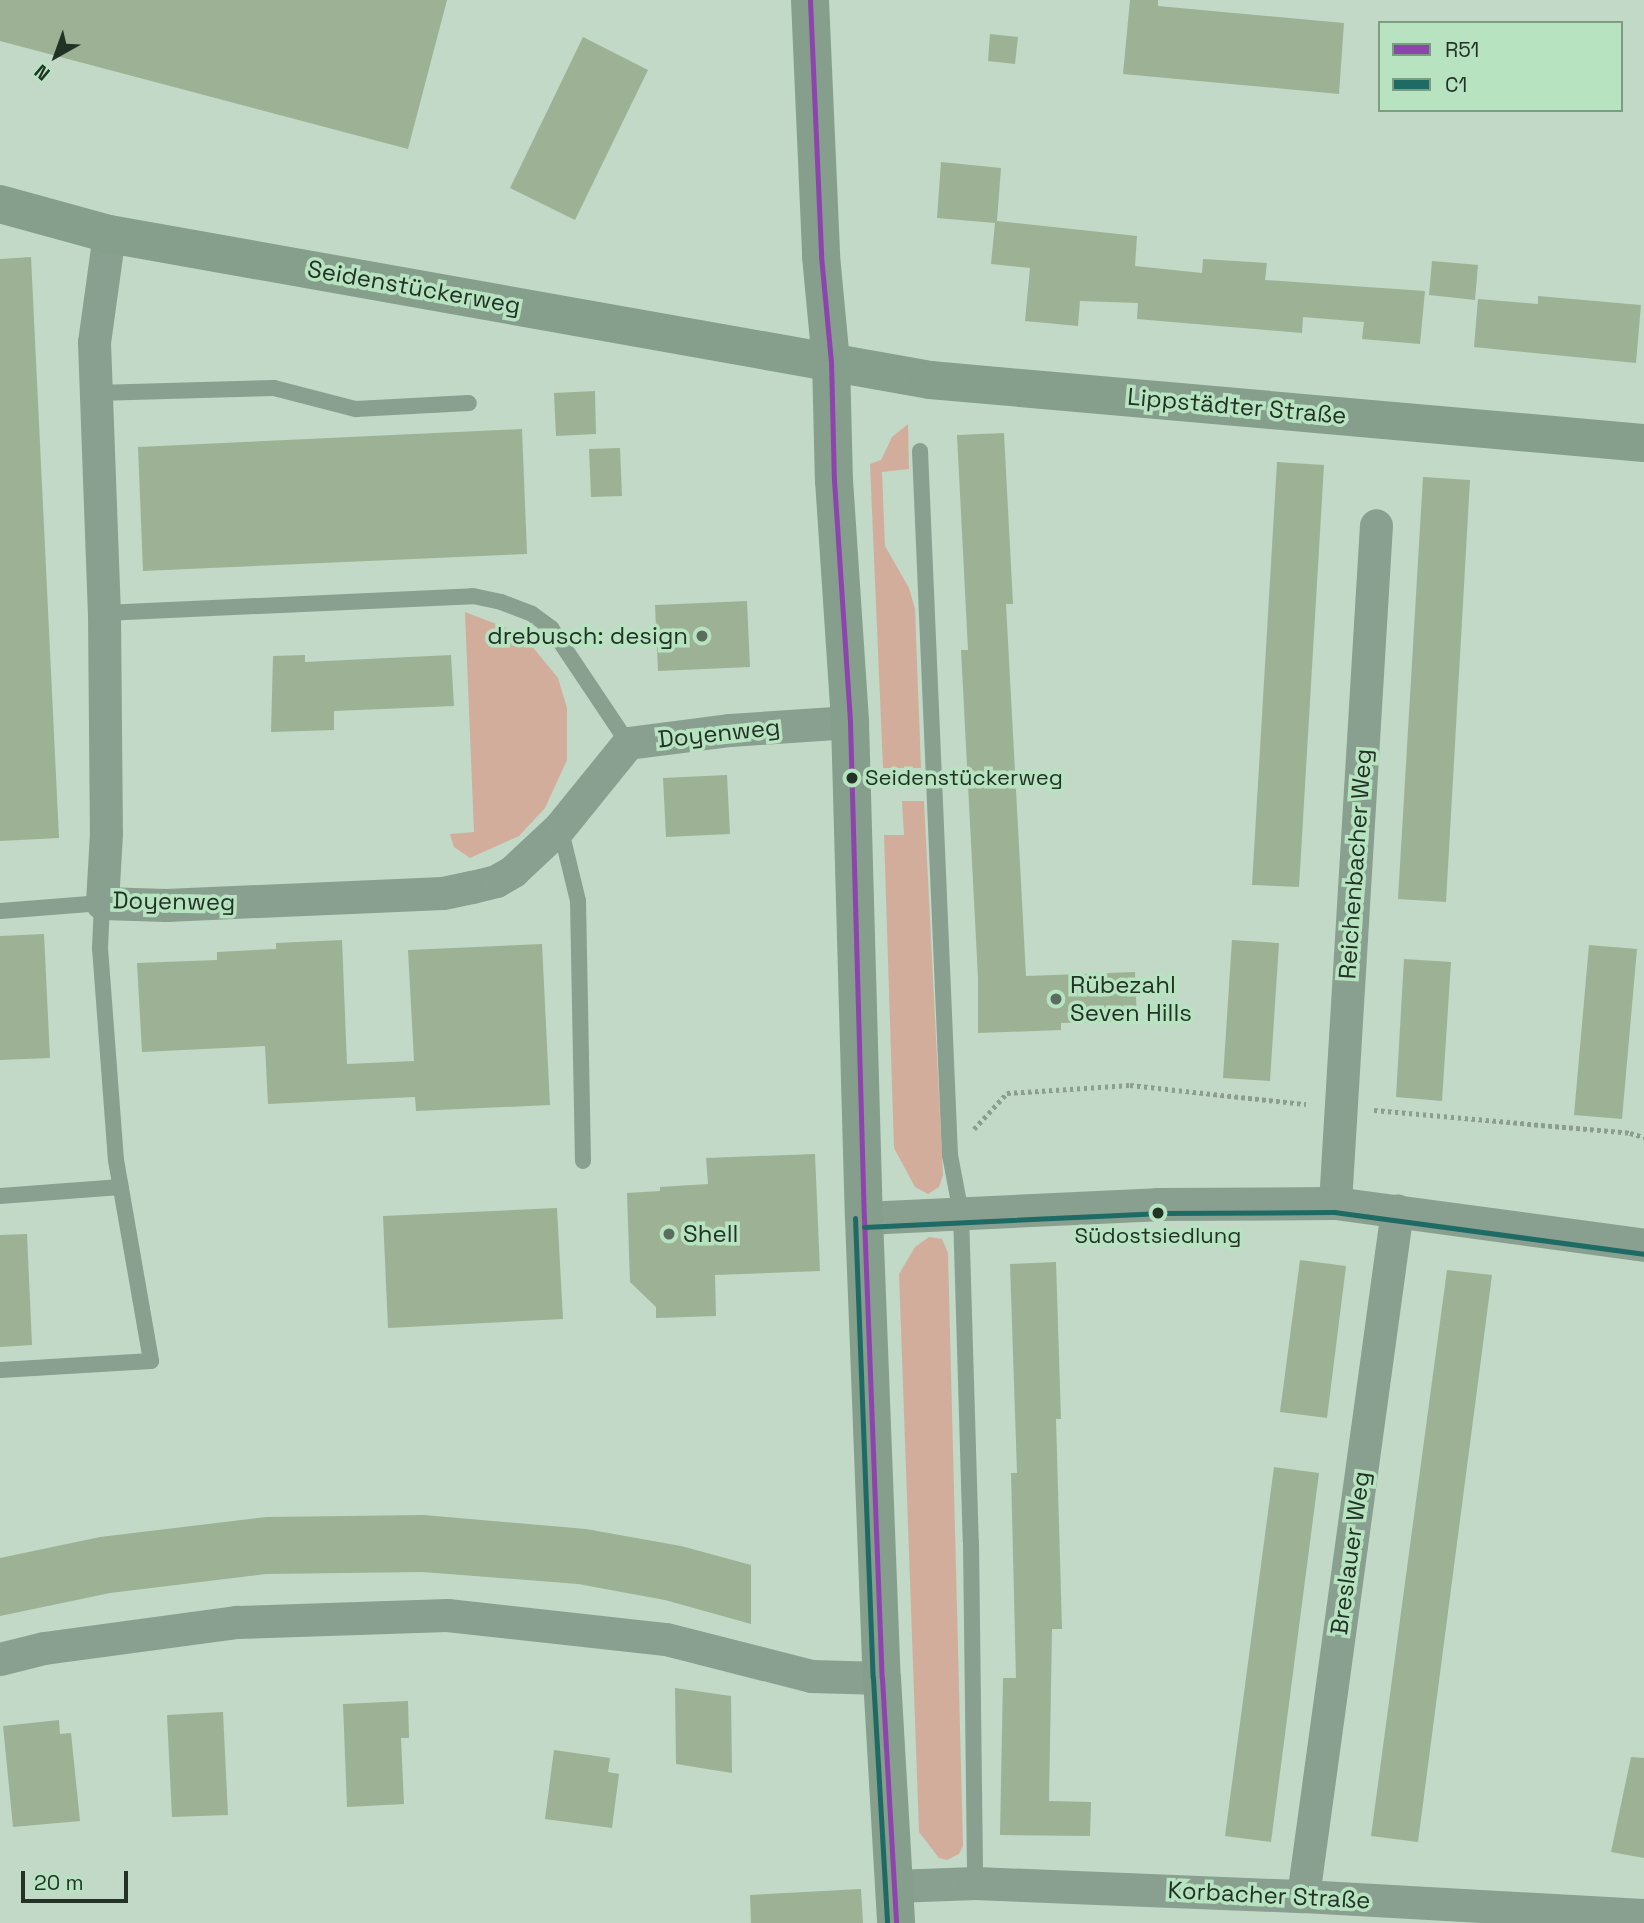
<!DOCTYPE html>
<html>
<head>
<meta charset="utf-8">
<style>
	body { margin:0 }
	#map { position:relative; width:1644px; height:1923px; overflow:hidden; background:#c1d9c6; font-family:"Space Grotesk",sans-serif }
	div>[style] { position:absolute }
	.green>* { inset:0; background:#d2ad9c }
	.building>* { inset:0; background:#9db294 }
	.path>* { height:4.5px; margin-top:-2.25px; transform-origin:0; background:repeating-linear-gradient(90deg,#8b9e90 0 3.5px,transparent 0 7px) }
	.lane>* { height:16px; margin:-8px; padding:0 8px; transform-origin:8px; border-radius:8px; background:#899f8f }
	.street>* { height:33px; margin:-16.5px; padding:0 16.5px; transform-origin:16.5px; border-radius:16.5px; background:#899f8f }
	.secondary>* { height:38px; margin:-19px; padding:0 19px; transform-origin:19px; border-radius:19px; background:#869e8c }
	.bus-1>* { height:5px; margin:-2.5px; padding:0 2.5px; transform-origin:2.5px; border-radius:2.5px; background:#8e44ad }
	.bus-2>* { height:5px; margin:-2.5px; padding:0 2.5px; transform-origin:2.5px; border-radius:2.5px; background:#1e6a64 }
	.dots>* { width:19px; height:19px; translate:-50% -50%; box-sizing:border-box; border:4px solid #b7e3c0; border-radius:50% }
	span { translate:-50% -50%; white-space:nowrap; text-align:center; line-height:1.15; -webkit-text-stroke:7px #b7e3c0; paint-order:stroke }
	.bus-label { font-size:22px; color:#223326 }
	.left { translate:0 -50%; text-align:left }
	.street-label { font-size:24px; color:#223326 }
	.poi-label { font-size:24px; color:#223326 }
	.right { translate:-100% -50%; text-align:right }
	.legend { position:absolute; left:1378px; top:21px; width:245px; height:91px; box-sizing:border-box; background:#b7e3c0; border:2px solid #7b9d82; margin:0; padding:9px 12px; list-style:none; font-size:21px; color:#223326 }
	.legend li { display:flex; align-items:center; gap:14px; height:35px }
	.legend b { width:35px; border:2px solid #7b9d82 }
	.north { position:absolute; left:21px; top:21px; width:70px; height:70px; -webkit-text-stroke:5px #b7e3c0; paint-order:stroke; rotate:220deg; font-size:19px; font-weight:700; line-height:28px; text-align:center; color:#223326 }
	.north::after { content:''; display:block; margin:auto; width:24px; height:32px; background:#223326; clip-path:polygon(50% 0,100% 100%,50% 72%,0 100%) }
	.scale { position:absolute; left:21px; top:1871px; width:107px; height:32px; box-sizing:border-box; border:4px solid #223326; border-top:0; padding-left:9px; font-size:21px; line-height:24px; white-space:nowrap; color:#223326; -webkit-text-stroke:5px #b7e3c0; paint-order:stroke }
</style>
</head>
<body>
<div id="map">
	<div class="green">
		<i style="clip-path:polygon(908px 424px,909px 469px,882px 472px,885px 546px,909px 588px,915px 609px,921px 768px,883px 768px,870px 464px,881px 460px,892px 437px)"></i>
		<i style="clip-path:polygon(465px 612px,522px 634px,558px 678px,567px 708px,567px 760px,545px 808px,519px 836px,470px 858px,454px 847px,450px 834px,474px 832px)"></i>
		<i style="clip-path:polygon(902px 801px,924px 801px,943px 1175px,939px 1187px,928px 1194px,915px 1187px,894px 1148px,884px 835px,904px 835px)"></i>
		<i style="clip-path:polygon(929px 1237px,942px 1239px,948px 1253px,963px 1846px,959px 1854px,947px 1860px,939px 1858px,919px 1832px,899px 1274px,915px 1247px)"></i>
	</div>
	<div class="building">
		<i style="clip-path:polygon(0 0,447px 0,408px 149px,0 41px)"></i>
		<i style="clip-path:polygon(1130px 0,1158px 0,1158px 6px,1344px 23px,1339px 94px,1123px 74px)"></i>
		<i style="clip-path:polygon(990px 34px,1018px 37px,1015px 64px,988px 61px)"></i>
		<i style="clip-path:polygon(583px 37px,648px 70px,575px 220px,510px 188px)"></i>
		<i style="clip-path:polygon(941px 162px,1001px 168px,997px 221px,1137px 236px,1135px 266px,1202px 273px,1203px 259px,1267px 263px,1265px 280px,1425px 291px,1420px 344px,1362px 339px,1364px 322px,1303px 317px,1302px 333px,1137px 319px,1138px 303px,1080px 301px,1078px 326px,1025px 321px,1030px 268px,991px 264px,995px 223px,937px 218px)"></i>
		<i style="clip-path:polygon(31px 257px,59px 838px,0 841px,0 259px)"></i>
		<i style="clip-path:polygon(1432px 261px,1478px 265px,1475px 300px,1429px 295px)"></i>
		<i style="clip-path:polygon(1538px 296px,1641px 305px,1636px 363px,1474px 347px,1478px 299px,1538px 304px)"></i>
		<i style="clip-path:polygon(595px 391px,596px 434px,556px 436px,554px 393px)"></i>
		<i style="clip-path:polygon(522px 429px,527px 554px,143px 571px,138px 447px)"></i>
		<i style="clip-path:polygon(1004px 433px,1013px 604px,1006px 604px,1026px 976px,1135px 972px,1137px 1021px,1061px 1023px,1061px 1030px,978px 1033px,978px 978px,961px 650px,968px 650px,957px 435px)"></i>
		<i style="clip-path:polygon(620px 448px,622px 496px,591px 497px,589px 449px)"></i>
		<i style="clip-path:polygon(1277px 462px,1324px 465px,1299px 887px,1252px 885px)"></i>
		<i style="clip-path:polygon(1423px 477px,1470px 480px,1446px 902px,1398px 899px)"></i>
		<i style="clip-path:polygon(747px 601px,750px 667px,658px 671px,655px 605px)"></i>
		<i style="clip-path:polygon(305px 655px,305px 662px,451px 655px,454px 706px,334px 711px,334px 730px,271px 732px,273px 656px)"></i>
		<i style="clip-path:polygon(727px 775px,730px 834px,666px 837px,663px 778px)"></i>
		<i style="clip-path:polygon(44px 934px,50px 1058px,0 1060px,0 936px)"></i>
		<i style="clip-path:polygon(342px 940px,347px 1064px,414px 1061px,408px 950px,542px 944px,550px 1105px,416px 1111px,415px 1097px,268px 1104px,265px 1046px,142px 1052px,137px 963px,217px 960px,217px 952px,276px 949px,276px 943px)"></i>
		<i style="clip-path:polygon(1232px 940px,1279px 943px,1270px 1081px,1223px 1078px)"></i>
		<i style="clip-path:polygon(1589px 945px,1637px 949px,1622px 1119px,1574px 1115px)"></i>
		<i style="clip-path:polygon(1404px 959px,1451px 962px,1442px 1101px,1396px 1097px)"></i>
		<i style="clip-path:polygon(815px 1154px,820px 1271px,715px 1275px,716px 1316px,656px 1318px,656px 1307px,630px 1282px,627px 1193px,660px 1191px,660px 1187px,708px 1184px,706px 1158px)"></i>
		<i style="clip-path:polygon(557px 1208px,563px 1319px,388px 1328px,383px 1216px)"></i>
		<i style="clip-path:polygon(27px 1234px,32px 1345px,0 1347px,0 1235px)"></i>
		<i style="clip-path:polygon(1300px 1260px,1346px 1266px,1327px 1418px,1280px 1412px)"></i>
		<i style="clip-path:polygon(1056px 1262px,1061px 1419px,1056px 1419px,1062px 1629px,1052px 1629px,1049px 1801px,1091px 1802px,1090px 1836px,1000px 1835px,1003px 1678px,1016px 1678px,1011px 1473px,1017px 1473px,1010px 1264px)"></i>
		<i style="clip-path:polygon(1447px 1270px,1492px 1275px,1418px 1842px,1371px 1836px)"></i>
		<i style="clip-path:polygon(1274px 1467px,1319px 1473px,1271px 1842px,1225px 1836px)"></i>
		<i style="clip-path:polygon(424px 1515px,586px 1529px,681px 1546px,751px 1565px,751px 1624px,665px 1600px,578px 1584px,422px 1572px,266px 1574px,110px 1593px,0 1616px,0 1558px,100px 1537px,266px 1517px)"></i>
		<i style="clip-path:polygon(675px 1688px,731px 1696px,732px 1773px,676px 1764px)"></i>
		<i style="clip-path:polygon(408px 1701px,409px 1738px,401px 1738px,404px 1804px,347px 1807px,343px 1704px)"></i>
		<i style="clip-path:polygon(223px 1712px,228px 1815px,172px 1817px,167px 1715px)"></i>
		<i style="clip-path:polygon(59px 1720px,60px 1734px,71px 1733px,80px 1821px,13px 1827px,3px 1726px)"></i>
		<i style="clip-path:polygon(554px 1750px,610px 1758px,608px 1772px,619px 1774px,612px 1828px,545px 1819px)"></i>
		<i style="clip-path:polygon(1631px 1757px,1644px 1758px,1644px 1858px,1611px 1852px)"></i>
		<i style="clip-path:polygon(861px 1889px,863px 1923px,751px 1923px,750px 1895px)"></i>
	</div>
	<div class="path">
		<i style="left:1374px;top:1110px;width:257px;rotate:5.1deg"></i>
		<i style="left:1630px;top:1133px;width:15px;rotate:16deg"></i>
		<i style="left:974px;top:1129px;width:49px;rotate:-47.5deg"></i>
		<i style="left:1007px;top:1093px;width:123px;rotate:-3.7deg"></i>
		<i style="left:1130px;top:1085px;width:177px;rotate:6.2deg"></i>
	</div>
	<div class="lane">
		<i style="left:96px;top:393px;width:178px;rotate:-1.6deg"></i>
		<i style="left:274px;top:388px;width:85px;rotate:14.4deg"></i>
		<i style="left:356px;top:409px;width:113px;rotate:-3deg"></i>
		<i style="left:920px;top:451px;width:705px;rotate:87.56deg"></i>
		<i style="left:950px;top:1155px;width:59px;rotate:79.3deg"></i>
		<i style="left:961px;top:1213px;width:329px;rotate:88.3deg"></i>
		<i style="left:971px;top:1542px;width:341px;rotate:89.3deg"></i>
		<i style="left:104px;top:613px;width:369px;rotate:-2.6deg"></i>
		<i style="left:473px;top:596px;width:29px;rotate:12deg"></i>
		<i style="left:501px;top:602px;width:33px;rotate:21deg"></i>
		<i style="left:532px;top:614px;width:24px;rotate:36deg"></i>
		<i style="left:551px;top:628px;width:138px;rotate:56.2deg"></i>
		<i style="left:560px;top:827px;width:76px;rotate:76.3deg"></i>
		<i style="left:578px;top:901px;width:260px;rotate:88.9deg"></i>
		<i style="left:0;top:911px;width:102px;rotate:-4.5deg"></i>
		<i style="left:102px;top:903px;width:45px;rotate:92.5deg"></i>
		<i style="left:100px;top:948px;width:213px;rotate:85.7deg"></i>
		<i style="left:116px;top:1160px;width:204px;rotate:80.1deg"></i>
		<i style="left:151px;top:1361px;width:151px;rotate:176.6deg"></i>
		<i style="left:0;top:1196px;width:121px;rotate:-4.3deg"></i>
	</div>
	<div class="street">
		<i style="left:109px;top:234px;width:109px;rotate:97.9deg"></i>
		<i style="left:94px;top:342px;width:271px;rotate:87.9deg"></i>
		<i style="left:104px;top:613px;width:220px;rotate:89.5deg"></i>
		<i style="left:106px;top:833px;width:70px;rotate:93.3deg"></i>
		<i style="left:102px;top:903px;width:64px;rotate:1.8deg"></i>
		<i style="left:166px;top:905px;width:277px;rotate:-2.5deg"></i>
		<i style="left:443px;top:893px;width:30px;rotate:-12deg"></i>
		<i style="left:472px;top:887px;width:25px;rotate:-14deg"></i>
		<i style="left:496px;top:881px;width:20px;rotate:-30deg"></i>
		<i style="left:513px;top:871px;width:64px;rotate:-43.1deg"></i>
		<i style="left:560px;top:827px;width:108px;rotate:-51deg"></i>
		<i style="left:628px;top:743px;width:103px;rotate:-7.3deg"></i>
		<i style="left:730px;top:730px;width:120px;rotate:-3.8deg"></i>
		<i style="left:1335px;top:1203px;width:679px;rotate:-86.54deg"></i>
		<i style="left:864px;top:1218px;width:293px;rotate:-2.7deg"></i>
		<i style="left:1157px;top:1204px;width:178px;rotate:-0.3deg"></i>
		<i style="left:1335px;top:1203px;width:312px;rotate:7.7deg"></i>
		<i style="left:0;top:1659px;width:45px;rotate:-14deg"></i>
		<i style="left:44px;top:1648px;width:195px;rotate:-7.7deg"></i>
		<i style="left:237px;top:1622px;width:210px;rotate:-1.9deg"></i>
		<i style="left:447px;top:1615px;width:220px;rotate:6.3deg"></i>
		<i style="left:666px;top:1639px;width:150px;rotate:14.3deg"></i>
		<i style="left:811px;top:1676px;width:71px;rotate:1.6deg"></i>
		<i style="left:894px;top:1886px;width:81px;rotate:-2.1deg"></i>
		<i style="left:975px;top:1883px;width:328px;rotate:2.3deg"></i>
		<i style="left:1303px;top:1896px;width:342px;rotate:3.2deg"></i>
		<i style="left:1303px;top:1896px;width:692px;rotate:-82.2deg"></i>
	</div>
	<div class="secondary">
		<i style="left:810px;top:0;width:256px;rotate:87.5deg"></i>
		<i style="left:821px;top:256px;width:105px;rotate:84.6deg"></i>
		<i style="left:831px;top:361px;width:119px;rotate:88.6deg"></i>
		<i style="left:834px;top:480px;width:243px;rotate:86.2deg"></i>
		<i style="left:850px;top:722px;width:496px;rotate:88.4deg"></i>
		<i style="left:864px;top:1218px;width:460px;rotate:87.8deg"></i>
		<i style="left:882px;top:1678px;width:245px;rotate:86.7deg"></i>
		<i style="left:0;top:204px;width:113px;rotate:15.4deg"></i>
		<i style="left:109px;top:234px;width:834px;rotate:10.08deg"></i>
		<i style="left:930px;top:380px;width:717px;rotate:5.04deg"></i>
	</div>
	<div class="bus-1">
		<i style="left:810px;top:0;width:256px;rotate:87.5deg"></i>
		<i style="left:821px;top:256px;width:105px;rotate:84.6deg"></i>
		<i style="left:831px;top:361px;width:119px;rotate:88.6deg"></i>
		<i style="left:834px;top:480px;width:243px;rotate:86.2deg"></i>
		<i style="left:850px;top:722px;width:496px;rotate:88.4deg"></i>
		<i style="left:864px;top:1218px;width:460px;rotate:87.8deg"></i>
		<i style="left:882px;top:1678px;width:245px;rotate:86.7deg"></i>
	</div>
	<div class="bus-2">
		<i style="left:855px;top:1218px;width:460px;rotate:87.8deg"></i>
		<i style="left:873px;top:1678px;width:245px;rotate:86.7deg"></i>
		<i style="left:864px;top:1227px;width:293px;rotate:-2.7deg"></i>
		<i style="left:1157px;top:1213px;width:177px;rotate:-0.3deg"></i>
		<i style="left:1334px;top:1212px;width:312px;rotate:7.7deg"></i>
	</div>
	<div class="dots">
		<i style="left:702px;top:636px;background:#5a6d5e"></i>
		<i style="left:852px;top:778px;background:#223326"></i>
		<i style="left:1056px;top:999px;background:#5a6d5e"></i>
		<i style="left:1158px;top:1213px;background:#223326"></i>
		<i style="left:669px;top:1234px;background:#5a6d5e"></i>
	</div>
	<div class="bus-label">
		<span class="left" style="left:865px;top:778px">Seidenstückerweg</span>
		<span style="left:1158px;top:1236px">Südostsiedlung</span>
	</div>
	<div class="street-label">
		<span style="left:414px;top:287px;rotate:10deg">Seidenstückerweg</span>
		<span style="left:1237px;top:406px;rotate:5deg">Lippstädter Straße</span>
		<span style="left:719px;top:733px;rotate:-6deg">Doyenweg</span>
		<span style="left:1355px;top:864px;rotate:-86deg">Reichenbacher Weg</span>
		<span style="left:174px;top:901px;rotate:1deg">Doyenweg</span>
		<span style="left:1350px;top:1553px;rotate:-82deg">Breslauer Weg</span>
		<span style="left:1269px;top:1895px;rotate:3deg">Korbacher Straße</span>
	</div>
	<div class="poi-label">
		<span class="right" style="left:688px;top:636px">drebusch: design</span>
		<span class="left" style="left:1070px;top:999px">Rübezahl<br>Seven Hills</span>
		<span class="left" style="left:683px;top:1234px">Shell</span>
	</div>
	<ul class="legend">
	<li><b style="height:9px;background:#8e44ad"></b>R51</li>
	<li><b style="height:9px;background:#1e6a64"></b>C1</li>
	</ul>
	<div class="north">N</div>
	<div class="scale">20 m</div>
</div>
</body>
</html>
